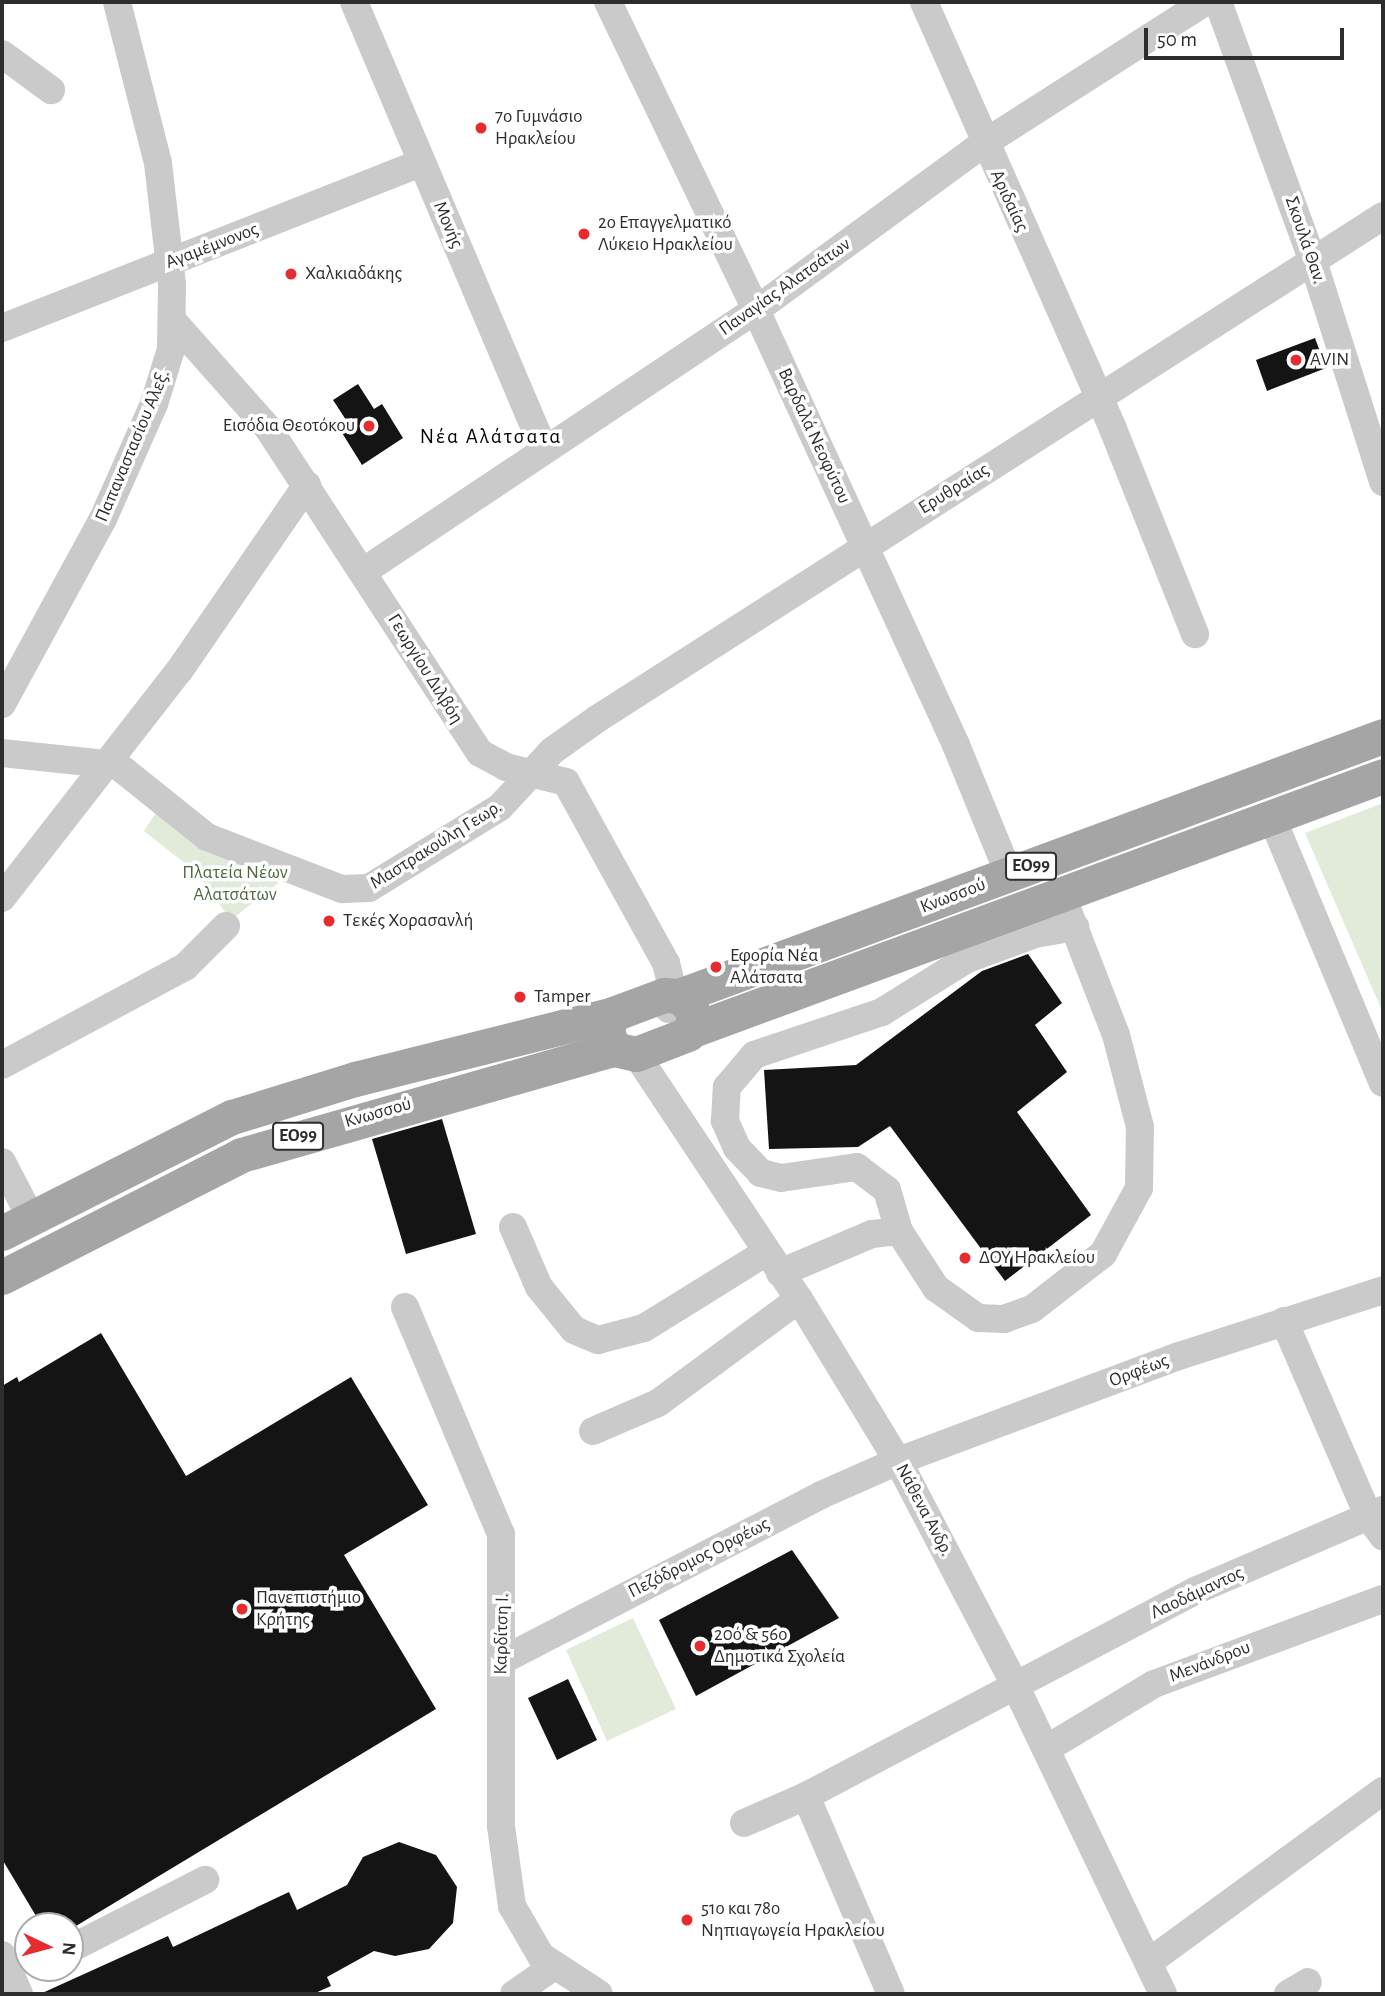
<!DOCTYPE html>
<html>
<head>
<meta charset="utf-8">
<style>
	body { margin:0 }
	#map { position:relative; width:1385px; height:1996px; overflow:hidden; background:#fff; font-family:"Alegreya Sans",sans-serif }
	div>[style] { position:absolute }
	.green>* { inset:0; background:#e2ebda }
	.building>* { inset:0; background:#141414 }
	.minor>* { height:28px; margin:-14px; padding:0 14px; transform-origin:14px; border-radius:14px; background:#cacaca }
	.major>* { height:35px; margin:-17.5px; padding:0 17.5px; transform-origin:17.5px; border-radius:17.5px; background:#a5a5a5 }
	.dots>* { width:19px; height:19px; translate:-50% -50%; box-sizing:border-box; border:4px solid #fff; border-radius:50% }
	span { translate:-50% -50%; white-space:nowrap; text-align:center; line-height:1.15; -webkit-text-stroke:7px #fff; paint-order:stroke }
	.shield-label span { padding:2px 5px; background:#fff; border:2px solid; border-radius:5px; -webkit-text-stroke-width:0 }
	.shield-label { font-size:18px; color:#2d2d2d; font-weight:700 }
	.poi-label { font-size:19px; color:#2d2d2d }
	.left { translate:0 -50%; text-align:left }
	.right { translate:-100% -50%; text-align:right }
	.street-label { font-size:19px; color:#2d2d2d }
	.park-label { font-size:19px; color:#4d693a }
	.neighbourhood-label { font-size:21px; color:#000; letter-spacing:2px }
	.frame { position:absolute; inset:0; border:4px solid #2d2d2d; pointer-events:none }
	.north { position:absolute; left:14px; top:1912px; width:70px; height:70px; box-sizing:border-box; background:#fff; border:2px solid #ababab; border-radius:50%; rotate:95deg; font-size:19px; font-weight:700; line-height:28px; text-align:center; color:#2d2d2d }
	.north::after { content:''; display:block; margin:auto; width:24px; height:32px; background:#e72c30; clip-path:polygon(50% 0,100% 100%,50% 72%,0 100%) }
	.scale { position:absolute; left:1144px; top:28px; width:200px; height:32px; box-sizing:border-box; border:4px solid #2d2d2d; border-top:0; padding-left:9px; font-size:21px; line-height:24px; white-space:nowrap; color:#2d2d2d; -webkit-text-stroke:5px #fff; paint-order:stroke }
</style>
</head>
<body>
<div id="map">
	<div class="green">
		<i style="clip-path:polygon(1383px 803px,1383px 1013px,1305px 833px)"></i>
		<i style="clip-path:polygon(159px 808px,278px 874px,278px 883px,231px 920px,196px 872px,144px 831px)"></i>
		<i style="clip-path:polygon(633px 1618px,676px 1709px,607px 1741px,566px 1650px)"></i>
	</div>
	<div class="building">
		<i style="clip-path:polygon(1315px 338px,1326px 368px,1267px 391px,1256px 360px)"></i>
		<i style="clip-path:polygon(358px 384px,374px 409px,382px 404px,403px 438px,362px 465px,339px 428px,348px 423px,333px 400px)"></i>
		<i style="clip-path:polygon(1028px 954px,1062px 1003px,1035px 1025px,1067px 1072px,1017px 1112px,1091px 1215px,1005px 1281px,890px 1126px,858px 1147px,769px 1149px,764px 1070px,856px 1065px,982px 971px)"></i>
		<i style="clip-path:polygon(442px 1119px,476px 1234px,406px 1254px,372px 1139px)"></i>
		<i style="clip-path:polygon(101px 1333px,186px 1476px,351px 1377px,428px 1505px,344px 1555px,436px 1709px,76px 1926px,42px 1926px,2px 1859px,2px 1386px,17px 1377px,19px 1382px)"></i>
		<i style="clip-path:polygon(792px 1550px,839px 1618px,696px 1696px,659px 1620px)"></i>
		<i style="clip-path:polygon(568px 1679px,597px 1740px,557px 1760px,528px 1698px)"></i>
		<i style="clip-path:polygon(399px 1842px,436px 1855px,457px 1887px,453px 1923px,429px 1949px,395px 1956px,374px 1951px,327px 1977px,331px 1986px,313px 1994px,40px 1994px,168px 1936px,173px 1947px,289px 1892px,297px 1910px,347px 1885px,363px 1857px)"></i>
	</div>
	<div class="minor">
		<i style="left:354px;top:2px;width:484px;rotate:67deg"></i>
		<i style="left:608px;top:2px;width:342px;rotate:64.3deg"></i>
		<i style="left:756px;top:310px;width:479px;rotate:65.3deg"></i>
		<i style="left:956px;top:745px;width:139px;rotate:67.7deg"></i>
		<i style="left:924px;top:2px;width:467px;rotate:66.1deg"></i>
		<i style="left:1113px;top:429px;width:221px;rotate:68.2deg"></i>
		<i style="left:1218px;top:2px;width:276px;rotate:69.9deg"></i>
		<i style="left:1313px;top:261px;width:232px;rotate:72.4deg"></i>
		<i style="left:2px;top:54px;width:61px;rotate:36.3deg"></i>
		<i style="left:173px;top:321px;width:143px;rotate:48.4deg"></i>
		<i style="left:268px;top:428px;width:388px;rotate:56.9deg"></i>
		<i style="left:480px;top:753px;width:30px;rotate:28deg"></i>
		<i style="left:506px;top:767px;width:62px;rotate:14deg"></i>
		<i style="left:566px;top:782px;width:207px;rotate:61.1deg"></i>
		<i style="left:666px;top:963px;width:32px;rotate:76deg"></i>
		<i style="left:674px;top:994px;width:16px;rotate:108deg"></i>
		<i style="left:2px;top:328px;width:450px;rotate:-21.5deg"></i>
		<i style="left:364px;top:571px;width:471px;rotate:-33.7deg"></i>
		<i style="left:756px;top:310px;width:281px;rotate:-36.2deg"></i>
		<i style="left:983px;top:144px;width:264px;rotate:-32.6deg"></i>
		<i style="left:2px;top:704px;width:211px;rotate:-61.4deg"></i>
		<i style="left:103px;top:519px;width:126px;rotate:-66.1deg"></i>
		<i style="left:154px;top:404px;width:58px;rotate:-72.8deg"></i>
		<i style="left:171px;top:349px;width:65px;rotate:-89.1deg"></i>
		<i style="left:172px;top:284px;width:122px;rotate:-96.6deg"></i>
		<i style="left:158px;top:163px;width:166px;rotate:-104.3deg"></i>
		<i style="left:2px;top:753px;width:116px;rotate:6deg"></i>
		<i style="left:117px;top:765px;width:115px;rotate:38.7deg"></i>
		<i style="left:207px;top:837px;width:145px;rotate:21.1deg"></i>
		<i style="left:342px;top:889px;width:27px;rotate:-2deg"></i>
		<i style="left:369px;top:888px;width:154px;rotate:-31.7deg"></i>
		<i style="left:500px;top:807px;width:76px;rotate:-47.1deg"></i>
		<i style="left:552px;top:751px;width:55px;rotate:-35.4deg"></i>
		<i style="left:597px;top:719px;width:933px;rotate:-32.62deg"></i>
		<i style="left:1272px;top:818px;width:287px;rotate:67.3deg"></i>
		<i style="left:2px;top:898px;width:288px;rotate:-52.1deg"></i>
		<i style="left:179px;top:671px;width:226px;rotate:-55.5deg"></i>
		<i style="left:636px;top:1054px;width:294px;rotate:56.4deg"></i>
		<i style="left:799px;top:1299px;width:190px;rotate:58.6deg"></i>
		<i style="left:898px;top:1461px;width:253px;rotate:62.4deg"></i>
		<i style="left:1015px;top:1685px;width:343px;rotate:64.4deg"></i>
		<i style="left:2px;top:1065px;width:208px;rotate:-28.2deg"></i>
		<i style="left:185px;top:967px;width:58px;rotate:-45deg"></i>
		<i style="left:2px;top:1162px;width:63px;rotate:62.6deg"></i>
		<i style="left:513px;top:1227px;width:65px;rotate:66.6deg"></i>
		<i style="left:539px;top:1287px;width:55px;rotate:50.9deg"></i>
		<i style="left:574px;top:1330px;width:26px;rotate:23deg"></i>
		<i style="left:598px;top:1340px;width:48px;rotate:-14.6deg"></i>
		<i style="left:644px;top:1328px;width:142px;rotate:-31.8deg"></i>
		<i style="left:899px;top:1231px;width:43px;rotate:-106.3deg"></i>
		<i style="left:887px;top:1190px;width:38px;rotate:-143deg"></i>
		<i style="left:857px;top:1167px;width:77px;rotate:171.8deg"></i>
		<i style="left:781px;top:1178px;width:21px;rotate:-166deg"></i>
		<i style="left:761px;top:1173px;width:35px;rotate:-134deg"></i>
		<i style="left:737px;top:1148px;width:30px;rotate:-114deg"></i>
		<i style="left:725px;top:1121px;width:34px;rotate:-87deg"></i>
		<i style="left:727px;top:1087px;width:42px;rotate:-49.8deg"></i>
		<i style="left:754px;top:1055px;width:135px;rotate:-18.6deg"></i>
		<i style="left:882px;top:1012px;width:100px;rotate:-31.9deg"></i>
		<i style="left:967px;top:959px;width:72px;rotate:-20.2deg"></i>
		<i style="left:1035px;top:934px;width:41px;rotate:-9.9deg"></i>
		<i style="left:780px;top:1273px;width:100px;rotate:-23deg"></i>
		<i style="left:872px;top:1234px;width:27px;rotate:-6deg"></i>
		<i style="left:899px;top:1231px;width:68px;rotate:57deg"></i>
		<i style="left:936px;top:1288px;width:52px;rotate:35.5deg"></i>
		<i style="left:978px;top:1318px;width:26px;rotate:2deg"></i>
		<i style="left:1004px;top:1319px;width:30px;rotate:-20deg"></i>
		<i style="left:1032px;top:1309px;width:90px;rotate:-37.8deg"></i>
		<i style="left:1103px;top:1254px;width:75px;rotate:-61.4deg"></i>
		<i style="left:1139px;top:1188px;width:61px;rotate:-89.1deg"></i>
		<i style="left:1140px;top:1127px;width:95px;rotate:-104.6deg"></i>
		<i style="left:1116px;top:1035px;width:149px;rotate:-111.2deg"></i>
		<i style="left:405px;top:1307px;width:246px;rotate:67.1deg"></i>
		<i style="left:501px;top:1534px;width:292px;rotate:90deg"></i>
		<i style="left:501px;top:1826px;width:81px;rotate:82.2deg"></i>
		<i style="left:512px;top:1906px;width:58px;rotate:59.9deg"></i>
		<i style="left:541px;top:1956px;width:69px;rotate:33.2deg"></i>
		<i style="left:1284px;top:1321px;width:214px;rotate:66.6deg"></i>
		<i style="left:1369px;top:1517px;width:24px;rotate:54deg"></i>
		<i style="left:593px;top:1431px;width:71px;rotate:-23.3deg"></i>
		<i style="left:658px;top:1403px;width:175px;rotate:-36.4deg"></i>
		<i style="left:501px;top:1661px;width:360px;rotate:-27.4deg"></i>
		<i style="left:821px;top:1495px;width:84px;rotate:-23.8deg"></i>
		<i style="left:898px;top:1461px;width:300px;rotate:-20.5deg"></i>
		<i style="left:1179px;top:1356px;width:214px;rotate:-17.9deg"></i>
		<i style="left:1046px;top:1749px;width:126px;rotate:-31deg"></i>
		<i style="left:1154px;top:1684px;width:244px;rotate:-20.4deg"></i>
		<i style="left:806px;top:1796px;width:215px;rotate:66.8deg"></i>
		<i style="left:744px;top:1823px;width:68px;rotate:-23.5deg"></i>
		<i style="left:806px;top:1796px;width:442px;rotate:-27.8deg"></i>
		<i style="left:1197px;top:1590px;width:202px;rotate:-23.3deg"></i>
		<i style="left:70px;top:1949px;width:152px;rotate:-27.1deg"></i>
		<i style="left:2px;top:1955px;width:43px;rotate:66.4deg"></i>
		<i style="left:1149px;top:1962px;width:290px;rotate:-36.2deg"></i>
		<i style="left:514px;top:1994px;width:47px;rotate:-34.7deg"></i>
		<i style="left:1288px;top:1994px;width:23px;rotate:-31deg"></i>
	</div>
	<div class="major">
		<i style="left:664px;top:995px;width:15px;rotate:4deg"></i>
		<i style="left:679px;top:996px;width:16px;rotate:43deg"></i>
		<i style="left:691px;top:1007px;width:14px;rotate:78deg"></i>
		<i style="left:694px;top:1021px;width:14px;rotate:115deg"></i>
		<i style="left:688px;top:1034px;width:56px;rotate:159deg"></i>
		<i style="left:636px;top:1054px;width:23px;rotate:-167deg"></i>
		<i style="left:614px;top:1049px;width:21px;rotate:-113deg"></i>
		<i style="left:606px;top:1030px;width:17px;rotate:-66deg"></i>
		<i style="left:613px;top:1014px;width:54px;rotate:-20.4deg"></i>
		<i style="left:679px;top:996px;width:750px;rotate:-20.27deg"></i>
		<i style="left:690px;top:1031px;width:738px;rotate:-20.2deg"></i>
		<i style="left:2px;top:1233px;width:258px;rotate:-26.8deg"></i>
		<i style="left:232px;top:1117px;width:129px;rotate:-17.2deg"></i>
		<i style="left:355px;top:1079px;width:266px;rotate:-14.1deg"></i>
		<i style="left:2px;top:1277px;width:268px;rotate:-27deg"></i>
		<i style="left:241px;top:1155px;width:388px;rotate:-15.9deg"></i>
	</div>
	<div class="dots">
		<i style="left:481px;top:128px;background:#e72c30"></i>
		<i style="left:584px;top:234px;background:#e72c30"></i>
		<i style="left:291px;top:274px;background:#e72c30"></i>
		<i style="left:1296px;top:360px;background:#e72c30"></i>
		<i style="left:369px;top:426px;background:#e72c30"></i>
		<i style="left:329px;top:921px;background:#e72c30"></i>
		<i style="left:716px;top:967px;background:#e72c30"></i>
		<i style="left:520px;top:997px;background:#e72c30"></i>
		<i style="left:965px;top:1258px;background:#e72c30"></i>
		<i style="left:242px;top:1609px;background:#e72c30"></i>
		<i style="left:700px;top:1646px;background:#e72c30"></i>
		<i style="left:687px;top:1920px;background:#e72c30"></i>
	</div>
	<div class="shield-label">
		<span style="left:1031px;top:866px">ΕΟ99</span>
		<span style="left:298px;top:1136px">ΕΟ99</span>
	</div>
	<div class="poi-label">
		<span class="left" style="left:495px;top:128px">7o Γυμνάσιο<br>Ηρακλείου</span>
		<span class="left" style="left:598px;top:234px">2ο Επαγγελματικό<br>Λύκειο Ηρακλείου</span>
		<span class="left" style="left:305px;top:274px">Χαλκιαδάκης</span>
		<span class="left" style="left:1310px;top:360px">AVIN</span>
		<span class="right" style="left:355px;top:426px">Εισόδια Θεοτόκου</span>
		<span class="left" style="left:343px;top:921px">Τεκές Χορασανλή</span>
		<span class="left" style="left:730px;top:967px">Εφορία Νέα<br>Αλάτσατα</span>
		<span class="left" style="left:534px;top:997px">Tamper</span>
		<span class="left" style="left:979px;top:1258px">ΔΟΥ Ηρακλείου</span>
		<span class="left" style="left:256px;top:1609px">Πανεπιστήμιο<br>Κρήτης</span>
		<span class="left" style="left:714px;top:1646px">20ό &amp; 56ο<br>Δημοτικά Σχολεία</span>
		<span class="left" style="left:701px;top:1920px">51ο και 78ο<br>Νηπιαγωγεία Ηρακλείου</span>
	</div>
	<div class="street-label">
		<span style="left:1009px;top:201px;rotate:65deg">Αριδαίας</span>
		<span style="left:448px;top:225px;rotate:67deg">Μονής</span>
		<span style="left:1305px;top:240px;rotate:71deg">Σκουλά Θαν.</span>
		<span style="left:212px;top:246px;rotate:-21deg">Αγαμέμνονος</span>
		<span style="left:785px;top:287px;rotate:-35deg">Παναγίας Αλατσάτων</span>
		<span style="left:814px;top:436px;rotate:65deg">Βαρδαλά Νεοφύτου</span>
		<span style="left:133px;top:446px;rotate:-67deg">Παπαναστασίου Αλεξ.</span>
		<span style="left:954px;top:489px;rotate:-32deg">Ερυθραίας</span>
		<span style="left:425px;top:669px;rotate:58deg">Γεωργίου Διλβόη</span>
		<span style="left:436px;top:845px;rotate:-32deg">Μαστρακούλη Γεωρ.</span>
		<span style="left:953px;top:896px;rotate:-21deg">Κνωσσού</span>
		<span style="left:378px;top:1113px;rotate:-16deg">Κνωσσού</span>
		<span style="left:1139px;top:1371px;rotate:-21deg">Ορφέως</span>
		<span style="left:924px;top:1510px;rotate:62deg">Νάθενα Ανδρ.</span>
		<span style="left:699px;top:1558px;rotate:-27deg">Πεζόδρομος Ορφέως</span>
		<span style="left:1197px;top:1593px;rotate:-25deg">Λαοδάμαντος</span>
		<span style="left:502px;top:1634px;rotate:-89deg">Καρδίτση Ι.</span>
		<span style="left:1210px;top:1662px;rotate:-21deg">Μενάνδρου</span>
	</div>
	<div class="park-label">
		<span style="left:235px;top:884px">Πλατεία Νέων<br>Αλατσάτων</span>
	</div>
	<div class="neighbourhood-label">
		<span style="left:491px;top:437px">Νέα Αλάτσατα</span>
	</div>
	<div class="frame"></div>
	<div class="north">N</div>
	<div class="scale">50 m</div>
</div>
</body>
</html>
